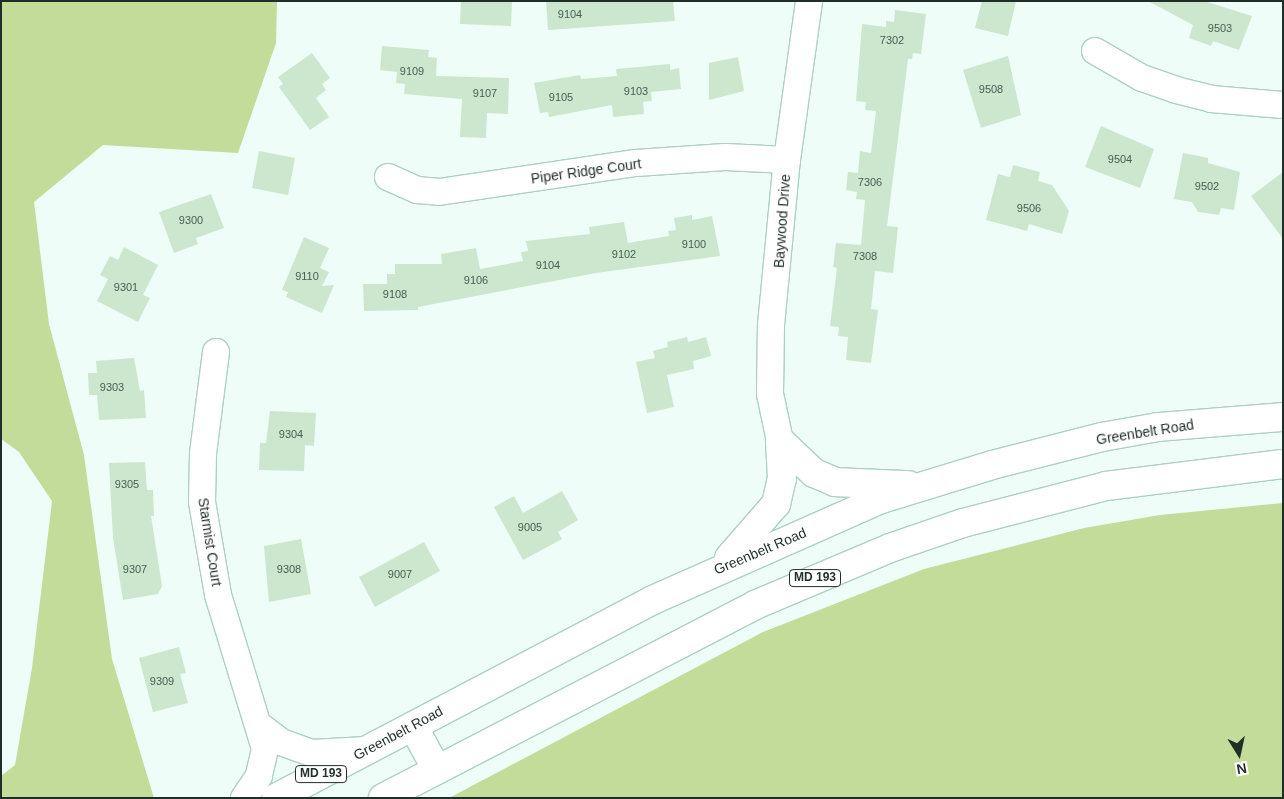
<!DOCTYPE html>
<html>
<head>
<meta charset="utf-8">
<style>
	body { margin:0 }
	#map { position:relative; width:1284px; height:799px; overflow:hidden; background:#eefdf7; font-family:Helvetica,sans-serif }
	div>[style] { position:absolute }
	.green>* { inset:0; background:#c4dc99 }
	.building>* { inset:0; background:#cce7ce }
	.roads { filter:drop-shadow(1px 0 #acd1c3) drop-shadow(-1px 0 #acd1c3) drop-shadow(0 1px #acd1c3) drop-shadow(0 -1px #acd1c3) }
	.minor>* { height:26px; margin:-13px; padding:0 13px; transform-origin:13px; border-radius:13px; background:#fff }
	.major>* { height:28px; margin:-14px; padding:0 14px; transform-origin:14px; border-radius:14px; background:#fff }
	span { translate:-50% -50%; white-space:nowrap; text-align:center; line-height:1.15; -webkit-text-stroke:4.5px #fff; paint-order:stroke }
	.number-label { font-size:11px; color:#4a5c52 }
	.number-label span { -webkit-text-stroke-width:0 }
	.shield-label span { padding:1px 4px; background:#fff; border:1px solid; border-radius:4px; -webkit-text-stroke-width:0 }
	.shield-label { font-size:12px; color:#1f2e29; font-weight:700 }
	.street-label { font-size:14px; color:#1f2e29 }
	.frame { position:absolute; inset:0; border:2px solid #1f2e29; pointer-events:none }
	.north { position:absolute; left:1214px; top:729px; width:50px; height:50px; -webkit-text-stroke:4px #fff; paint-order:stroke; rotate:170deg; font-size:14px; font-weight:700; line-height:20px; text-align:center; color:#1f2e29 }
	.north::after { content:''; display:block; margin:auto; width:18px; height:22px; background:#1f2e29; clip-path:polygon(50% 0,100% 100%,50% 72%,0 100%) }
</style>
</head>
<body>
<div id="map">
	<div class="green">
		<i style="clip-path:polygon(1px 1px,277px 1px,276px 43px,238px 153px,103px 145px,34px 202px,49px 324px,84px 455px,112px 659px,154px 798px,1px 798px,1px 776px,15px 765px,32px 668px,52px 501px,19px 452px,1px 439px)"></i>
		<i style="clip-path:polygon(1283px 503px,1283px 798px,449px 798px,763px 632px,924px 569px,1084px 528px,1160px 515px)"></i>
	</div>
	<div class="building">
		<i style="clip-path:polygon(461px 1px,512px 1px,511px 26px,460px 24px)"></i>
		<i style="clip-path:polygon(546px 1px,673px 1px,675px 21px,548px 30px)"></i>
		<i style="clip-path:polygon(982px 1px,1016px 1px,1008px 36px,975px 28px)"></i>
		<i style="clip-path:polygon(1148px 1px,1204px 1px,1252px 16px,1239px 50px,1213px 41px,1211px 46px,1189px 38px,1193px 25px)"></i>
		<i style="clip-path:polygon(895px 10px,926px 14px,921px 54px,913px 53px,912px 59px,908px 59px,887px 226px,898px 227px,893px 273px,875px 271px,871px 309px,878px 310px,871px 363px,846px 360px,848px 337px,838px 336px,839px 327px,830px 326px,837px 268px,833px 267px,836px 243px,861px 245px,865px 200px,856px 199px,857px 192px,846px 190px,848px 172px,858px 173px,860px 151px,871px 153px,876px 111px,865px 110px,866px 102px,856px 101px,862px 24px,886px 27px,886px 21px,894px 22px)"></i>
		<i style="clip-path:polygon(382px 46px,429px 50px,428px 57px,437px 58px,436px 76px,509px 78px,508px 114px,487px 113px,486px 138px,460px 137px,462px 99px,404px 94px,405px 84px,396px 83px,397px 72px,380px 70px)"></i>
		<i style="clip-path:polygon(312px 53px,330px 78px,322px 84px,326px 90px,316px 98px,329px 117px,310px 130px,279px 87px,283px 84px,278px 77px)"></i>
		<i style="clip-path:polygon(1008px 56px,1021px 115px,981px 128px,963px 70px)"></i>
		<i style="clip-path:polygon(738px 57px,744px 91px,709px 100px,709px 63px)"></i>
		<i style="clip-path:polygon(670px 64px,670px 70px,679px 68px,681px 89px,651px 92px,652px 101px,643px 102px,644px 114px,613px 117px,612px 105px,549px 117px,548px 112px,540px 113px,534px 83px,580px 75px,581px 79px,617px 76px,616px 69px)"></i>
		<i style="clip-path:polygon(1101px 126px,1154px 149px,1140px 188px,1085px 167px)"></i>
		<i style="clip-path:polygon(259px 151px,295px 158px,288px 195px,252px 188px)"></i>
		<i style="clip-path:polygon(1183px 153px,1208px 158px,1208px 163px,1240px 172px,1234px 210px,1221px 208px,1219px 215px,1198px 212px,1192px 202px,1174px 199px)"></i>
		<i style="clip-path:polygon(1013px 165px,1040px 172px,1038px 181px,1052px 185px,1069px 211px,1062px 234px,1029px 224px,1027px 231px,986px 220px,998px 174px,1010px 177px)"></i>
		<i style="clip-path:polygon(1283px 172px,1283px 239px,1251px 196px)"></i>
		<i style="clip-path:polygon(211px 194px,224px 228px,196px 238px,198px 244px,174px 253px,159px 212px)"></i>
		<i style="clip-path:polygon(692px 215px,692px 220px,712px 216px,720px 256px,596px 273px,418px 307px,418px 310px,364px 311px,363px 284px,387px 284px,387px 274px,395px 274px,395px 264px,442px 264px,441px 254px,476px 248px,480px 269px,523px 261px,521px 252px,528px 251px,526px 241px,590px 234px,589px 227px,624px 222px,628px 243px,669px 236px,668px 231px,676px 230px,674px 218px)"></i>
		<i style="clip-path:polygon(304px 237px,329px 248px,320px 268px,329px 272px,322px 286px,334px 285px,322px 313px,286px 297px,288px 292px,282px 290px)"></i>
		<i style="clip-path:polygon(124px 247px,158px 265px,143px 295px,150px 298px,138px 322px,97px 301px,108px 279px,100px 275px,110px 256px,118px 260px)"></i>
		<i style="clip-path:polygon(687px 337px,688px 342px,706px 337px,711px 356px,693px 361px,694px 369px,667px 375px,674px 407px,647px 413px,636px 362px,655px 358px,653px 351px,668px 347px,667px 342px)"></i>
		<i style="clip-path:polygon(134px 358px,140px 391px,144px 390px,146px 418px,99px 420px,97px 395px,89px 395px,88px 373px,97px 373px,96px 361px)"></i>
		<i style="clip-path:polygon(270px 411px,316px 413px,314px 446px,305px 445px,304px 471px,259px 470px,260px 443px,266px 443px)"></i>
		<i style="clip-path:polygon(145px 462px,147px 490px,153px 490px,154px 516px,151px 516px,162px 586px,158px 594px,123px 600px,113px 538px,109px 463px)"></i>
		<i style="clip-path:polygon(562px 491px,578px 520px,558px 532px,562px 539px,523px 560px,494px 507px,514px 496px,523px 513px)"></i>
		<i style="clip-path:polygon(301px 539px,311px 594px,269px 602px,264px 546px)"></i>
		<i style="clip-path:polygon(424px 542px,440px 571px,375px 607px,359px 577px)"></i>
		<i style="clip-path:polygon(179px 647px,186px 673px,180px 674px,188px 703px,153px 712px,139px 658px)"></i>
	</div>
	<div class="roads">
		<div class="minor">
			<i style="left:1095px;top:51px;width:54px;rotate:29.9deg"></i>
			<i style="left:1142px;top:78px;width:36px;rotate:19deg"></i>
			<i style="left:1176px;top:90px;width:36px;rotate:14deg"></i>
			<i style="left:1211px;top:99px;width:72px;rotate:4.8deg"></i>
			<i style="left:388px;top:177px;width:32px;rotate:24deg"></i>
			<i style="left:417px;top:190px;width:22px;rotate:5deg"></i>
			<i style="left:439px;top:192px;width:199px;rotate:-8.4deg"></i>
			<i style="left:636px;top:163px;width:89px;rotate:-3.9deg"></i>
			<i style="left:725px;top:157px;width:62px;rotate:2.8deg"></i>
			<i style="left:216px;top:352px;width:103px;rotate:97.3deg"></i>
			<i style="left:203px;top:454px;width:48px;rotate:91.2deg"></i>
			<i style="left:202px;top:502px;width:94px;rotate:80.2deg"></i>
			<i style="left:218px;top:595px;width:161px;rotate:73deg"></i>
			<i style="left:265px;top:749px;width:28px;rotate:103deg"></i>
			<i style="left:259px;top:776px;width:27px;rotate:124deg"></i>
			<i style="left:780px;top:441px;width:48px;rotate:-102deg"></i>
			<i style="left:770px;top:394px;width:69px;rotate:-89.2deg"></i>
			<i style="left:771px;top:325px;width:166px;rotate:-84.5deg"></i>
			<i style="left:787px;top:160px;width:161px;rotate:-82.1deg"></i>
			<i style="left:260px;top:726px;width:26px;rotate:37deg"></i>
			<i style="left:281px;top:742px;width:33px;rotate:20deg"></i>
			<i style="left:312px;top:753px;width:54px;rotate:-3.2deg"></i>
		</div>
		<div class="major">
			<i style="left:780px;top:441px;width:47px;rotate:43.3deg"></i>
			<i style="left:814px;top:473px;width:23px;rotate:23deg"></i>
			<i style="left:835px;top:482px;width:73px;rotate:2.4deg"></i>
			<i style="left:729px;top:558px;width:72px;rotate:-49deg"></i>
			<i style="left:776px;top:504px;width:26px;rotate:-77deg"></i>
			<i style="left:782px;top:479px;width:38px;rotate:-93deg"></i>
			<i style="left:413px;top:726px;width:50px;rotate:61.4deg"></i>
			<i style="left:276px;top:798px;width:426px;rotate:-27.7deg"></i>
			<i style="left:653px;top:600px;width:249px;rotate:-23.9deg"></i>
			<i style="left:881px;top:499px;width:116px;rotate:-17deg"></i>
			<i style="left:992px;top:465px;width:114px;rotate:-14.3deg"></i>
			<i style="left:1102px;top:437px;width:57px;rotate:-10.1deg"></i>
			<i style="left:1158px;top:427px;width:125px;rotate:-4.6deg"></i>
			<i style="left:383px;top:798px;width:419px;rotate:-27.4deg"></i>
			<i style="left:755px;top:605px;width:147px;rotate:-22.9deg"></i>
			<i style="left:890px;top:548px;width:77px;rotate:-18.9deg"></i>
			<i style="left:963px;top:523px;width:148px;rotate:-14.5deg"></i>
			<i style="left:1106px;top:486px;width:178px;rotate:-7.1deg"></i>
		</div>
	</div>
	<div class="number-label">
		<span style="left:570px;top:14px">9104</span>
		<span style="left:1220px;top:28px">9503</span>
		<span style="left:892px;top:40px">7302</span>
		<span style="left:412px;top:71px">9109</span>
		<span style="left:991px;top:89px">9508</span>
		<span style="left:636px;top:91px">9103</span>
		<span style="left:485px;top:93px">9107</span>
		<span style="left:561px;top:97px">9105</span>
		<span style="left:1120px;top:159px">9504</span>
		<span style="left:870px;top:182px">7306</span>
		<span style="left:1207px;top:186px">9502</span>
		<span style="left:1029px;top:208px">9506</span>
		<span style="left:191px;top:220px">9300</span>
		<span style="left:694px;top:244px">9100</span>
		<span style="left:624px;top:254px">9102</span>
		<span style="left:865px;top:256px">7308</span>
		<span style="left:548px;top:265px">9104</span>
		<span style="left:307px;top:276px">9110</span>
		<span style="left:476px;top:280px">9106</span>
		<span style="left:126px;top:287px">9301</span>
		<span style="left:395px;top:294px">9108</span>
		<span style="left:112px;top:387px">9303</span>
		<span style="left:291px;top:434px">9304</span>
		<span style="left:127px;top:484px">9305</span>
		<span style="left:530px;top:527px">9005</span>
		<span style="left:135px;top:569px">9307</span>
		<span style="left:289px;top:569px">9308</span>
		<span style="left:400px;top:574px">9007</span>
		<span style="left:162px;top:681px">9309</span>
	</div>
	<div class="shield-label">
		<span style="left:815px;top:578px">MD 193</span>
		<span style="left:321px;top:774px">MD 193</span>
	</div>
	<div class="street-label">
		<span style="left:586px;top:171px;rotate:-8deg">Piper Ridge Court</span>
		<span style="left:782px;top:221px;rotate:-86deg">Baywood Drive</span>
		<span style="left:1145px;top:432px;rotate:-9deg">Greenbelt Road</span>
		<span style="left:210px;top:542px;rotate:81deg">Starmist Court</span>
		<span style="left:760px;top:551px;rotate:-23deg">Greenbelt Road</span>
		<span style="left:398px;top:733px;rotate:-28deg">Greenbelt Road</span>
	</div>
	<div class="frame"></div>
	<div class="north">N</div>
</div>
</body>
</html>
